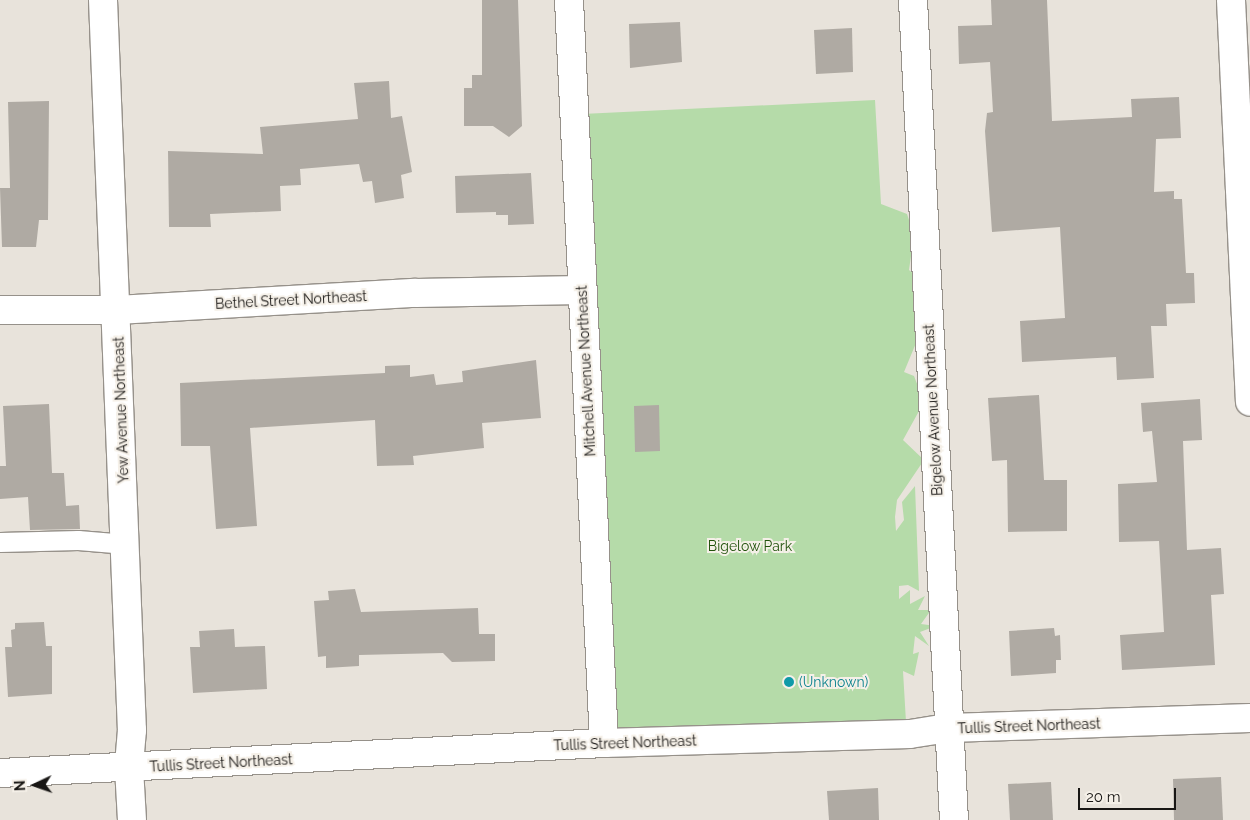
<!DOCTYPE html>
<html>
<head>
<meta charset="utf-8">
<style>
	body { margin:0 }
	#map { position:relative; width:1250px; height:820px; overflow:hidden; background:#e8e3db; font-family:Raleway,sans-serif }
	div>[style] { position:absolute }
	.green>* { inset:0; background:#b5dba9 }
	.building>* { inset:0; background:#afaaa3 }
	.roads { filter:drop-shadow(1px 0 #96918a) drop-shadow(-1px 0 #96918a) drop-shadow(0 1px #96918a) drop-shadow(0 -1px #96918a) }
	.lane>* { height:19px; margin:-9.5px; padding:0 9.5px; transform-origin:9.5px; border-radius:9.5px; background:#fff }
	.street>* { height:28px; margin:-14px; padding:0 14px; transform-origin:14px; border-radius:14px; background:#fff }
	.dots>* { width:14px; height:14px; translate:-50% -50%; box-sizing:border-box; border:2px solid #f5f0e8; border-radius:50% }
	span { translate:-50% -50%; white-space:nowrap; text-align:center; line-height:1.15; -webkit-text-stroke:4px #f5f0e8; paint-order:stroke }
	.street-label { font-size:14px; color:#181614 }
	.park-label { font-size:14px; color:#21520c }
	.culture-label { font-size:14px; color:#0d838f }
	.left { translate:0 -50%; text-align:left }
	.north { position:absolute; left:10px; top:760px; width:50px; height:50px; -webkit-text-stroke:4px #f5f0e8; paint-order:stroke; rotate:267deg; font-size:14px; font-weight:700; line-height:20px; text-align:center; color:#181614 }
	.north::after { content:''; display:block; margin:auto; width:18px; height:22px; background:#181614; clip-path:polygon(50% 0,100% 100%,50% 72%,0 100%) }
	.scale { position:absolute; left:1078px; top:788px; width:98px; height:22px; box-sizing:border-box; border:2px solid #181614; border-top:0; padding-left:6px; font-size:15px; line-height:18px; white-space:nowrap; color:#181614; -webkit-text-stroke:4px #f5f0e8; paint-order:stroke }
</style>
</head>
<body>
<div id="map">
	<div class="green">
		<i style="clip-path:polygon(875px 100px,881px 204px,907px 214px,914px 235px,909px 270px,921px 280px,921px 331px,904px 372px,914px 376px,924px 402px,903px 440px,924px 460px,897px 500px,895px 517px,896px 531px,904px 520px,902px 502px,915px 486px,919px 591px,908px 585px,899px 586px,899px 599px,910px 590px,910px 604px,925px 596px,918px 610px,931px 610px,921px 624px,936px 626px,920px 632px,929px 646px,915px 636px,913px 654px,919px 652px,914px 676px,903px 671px,906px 722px,613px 736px,582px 114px)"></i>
	</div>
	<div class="building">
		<i style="clip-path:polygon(482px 0,518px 0,522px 126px,509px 137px,493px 126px,464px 126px,464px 88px,472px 88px,472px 75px,482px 75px)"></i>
		<i style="clip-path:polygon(991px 0,1047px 0,1052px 121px,1132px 117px,1131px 99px,1179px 97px,1181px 138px,1156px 139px,1154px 192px,1174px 191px,1174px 199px,1182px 199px,1186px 273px,1194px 273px,1195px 303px,1166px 304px,1167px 326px,1151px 326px,1154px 378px,1117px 380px,1116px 357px,1022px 362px,1020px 321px,1065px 318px,1060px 227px,992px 232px,985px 131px,987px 113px,993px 112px,990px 62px,959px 64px,958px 26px,992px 25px)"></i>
		<i style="clip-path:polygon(680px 22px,682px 62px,630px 68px,629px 24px)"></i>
		<i style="clip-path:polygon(852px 28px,853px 72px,816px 74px,814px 30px)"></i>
		<i style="clip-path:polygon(389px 81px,391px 118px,402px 116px,412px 172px,401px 175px,404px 198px,375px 203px,372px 181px,363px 182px,359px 164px,300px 169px,301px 185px,280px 186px,281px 211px,210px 214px,211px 227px,169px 227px,168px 151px,263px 154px,260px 127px,358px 119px,354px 83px)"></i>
		<i style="clip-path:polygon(49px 101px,48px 220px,39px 220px,36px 247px,2px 247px,0 188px,10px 188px,8px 102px)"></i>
		<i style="clip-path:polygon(531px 173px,534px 224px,508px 225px,508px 215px,496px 215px,496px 212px,456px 213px,455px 176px)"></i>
		<i style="clip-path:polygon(536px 360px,541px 418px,482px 423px,484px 448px,413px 456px,414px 465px,377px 466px,375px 420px,250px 428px,257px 526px,216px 529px,210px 446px,181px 446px,180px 383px,385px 373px,385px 366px,410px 365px,410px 377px,434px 374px,436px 385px,463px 382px,462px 371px)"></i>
		<i style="clip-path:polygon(1039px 395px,1044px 480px,1067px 480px,1067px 531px,1008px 532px,1007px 460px,992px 461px,988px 398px)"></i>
		<i style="clip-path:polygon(1200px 399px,1202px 440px,1183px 441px,1187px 550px,1221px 548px,1224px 594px,1211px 595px,1215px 665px,1122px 670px,1120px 635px,1164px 632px,1159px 541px,1119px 542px,1118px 484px,1157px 482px,1152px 431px,1143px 432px,1141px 403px)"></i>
		<i style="clip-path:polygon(49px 404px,52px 473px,64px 473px,66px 506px,79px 505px,80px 529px,30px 530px,28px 497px,0 499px,0 466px,6px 466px,3px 406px)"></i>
		<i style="clip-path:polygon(659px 405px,660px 451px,635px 452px,634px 406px)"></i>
		<i style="clip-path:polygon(355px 589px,361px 612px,478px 608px,479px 634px,495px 634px,495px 661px,452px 662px,443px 653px,359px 655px,359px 666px,326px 668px,326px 656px,318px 657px,314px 601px,329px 600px,328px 591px)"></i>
		<i style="clip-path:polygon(44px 622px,46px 646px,52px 646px,52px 694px,8px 697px,5px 647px,12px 647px,11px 630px,15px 629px,15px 623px)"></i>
		<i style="clip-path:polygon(1054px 628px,1055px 636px,1060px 635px,1061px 660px,1056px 660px,1056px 673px,1011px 676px,1009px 631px)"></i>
		<i style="clip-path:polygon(234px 629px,235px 647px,265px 646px,267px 689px,193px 693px,190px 647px,200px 647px,199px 631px)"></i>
		<i style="clip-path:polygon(1221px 777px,1223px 820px,1174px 820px,1173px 779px)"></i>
		<i style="clip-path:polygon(1051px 782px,1053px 820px,1010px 820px,1008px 784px)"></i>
		<i style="clip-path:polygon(878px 788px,879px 820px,829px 820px,827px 791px)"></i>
	</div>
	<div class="roads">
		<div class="lane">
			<i style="left:0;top:542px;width:78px;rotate:-1.5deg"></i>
			<i style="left:78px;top:540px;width:48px;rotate:4.8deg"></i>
		</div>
		<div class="street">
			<i style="left:103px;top:0;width:731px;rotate:87.73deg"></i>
			<i style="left:132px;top:730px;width:38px;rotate:95deg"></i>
			<i style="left:129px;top:768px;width:52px;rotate:86.7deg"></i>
			<i style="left:569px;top:0;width:744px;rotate:87.3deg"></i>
			<i style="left:913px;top:0;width:821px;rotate:87.14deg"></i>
			<i style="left:1231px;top:0;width:402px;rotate:87.3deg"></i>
			<i style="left:0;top:310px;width:117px"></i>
			<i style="left:117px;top:310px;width:299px;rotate:-3.3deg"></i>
			<i style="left:416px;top:293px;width:166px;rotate:-1deg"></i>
			<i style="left:0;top:773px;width:605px;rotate:-2.84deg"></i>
			<i style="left:604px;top:743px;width:306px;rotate:-1.7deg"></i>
			<i style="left:910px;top:734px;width:39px;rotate:-9deg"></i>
			<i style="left:949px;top:728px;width:301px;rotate:-1.9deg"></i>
		</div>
	</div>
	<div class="dots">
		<i style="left:789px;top:682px;background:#0f9aa8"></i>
	</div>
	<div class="street-label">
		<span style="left:291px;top:300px;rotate:-3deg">Bethel Street Northeast</span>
		<span style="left:586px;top:371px;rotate:-93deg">Mitchell Avenue Northeast</span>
		<span style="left:121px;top:410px;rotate:-92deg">Yew Avenue Northeast</span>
		<span style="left:933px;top:410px;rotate:-93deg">Bigelow Avenue Northeast</span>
		<span style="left:1029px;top:726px;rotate:-2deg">Tullis Street Northeast</span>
		<span style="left:625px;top:743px;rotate:-2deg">Tullis Street Northeast</span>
		<span style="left:221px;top:763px;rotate:-3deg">Tullis Street Northeast</span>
	</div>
	<div class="park-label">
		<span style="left:750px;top:546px">Bigelow Park</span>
	</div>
	<div class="culture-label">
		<span class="left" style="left:799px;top:682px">(Unknown)</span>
	</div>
	<div class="north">N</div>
	<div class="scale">20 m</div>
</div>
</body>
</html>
